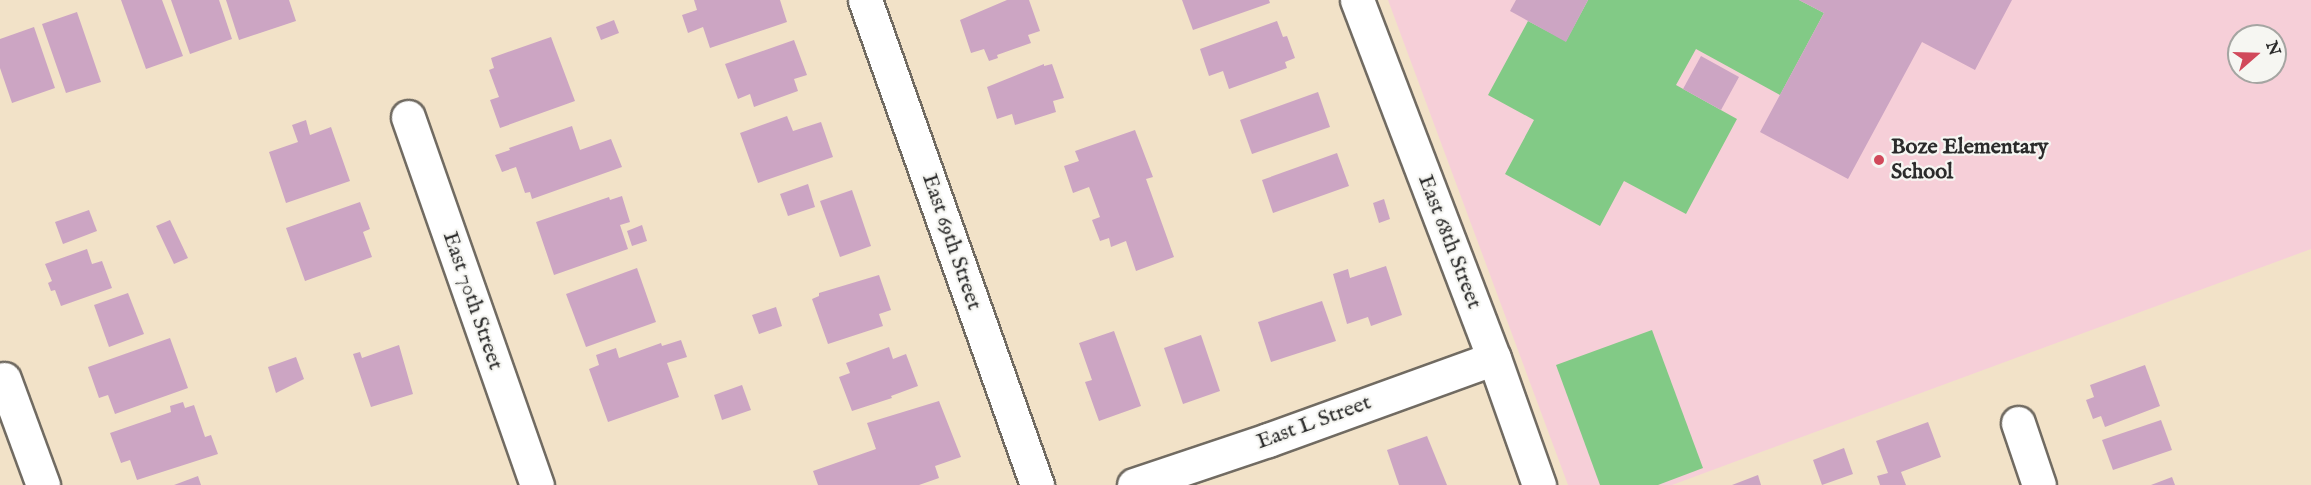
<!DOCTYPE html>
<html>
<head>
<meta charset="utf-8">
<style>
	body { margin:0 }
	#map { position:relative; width:2311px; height:485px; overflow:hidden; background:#f2e2c8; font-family:"IM FELL English",serif }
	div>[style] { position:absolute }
	.built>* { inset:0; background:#f6cfd8 }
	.green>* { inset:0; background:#82ca86 }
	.building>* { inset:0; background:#cca5c3 }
	.roads { filter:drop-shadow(2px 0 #716b62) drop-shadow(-2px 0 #716b62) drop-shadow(0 2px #716b62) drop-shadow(0 -2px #716b62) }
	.minor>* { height:33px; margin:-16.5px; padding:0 16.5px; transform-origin:16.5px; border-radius:16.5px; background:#fff }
	.dots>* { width:16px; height:16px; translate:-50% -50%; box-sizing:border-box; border:3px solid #f6f6f2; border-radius:50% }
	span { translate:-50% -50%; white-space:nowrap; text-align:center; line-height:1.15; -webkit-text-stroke:4.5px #f6f6f2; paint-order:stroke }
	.poi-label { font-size:22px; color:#2b2b2b; font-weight:700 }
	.left { translate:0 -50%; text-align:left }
	.street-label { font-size:22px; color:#2b2b2b }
	.north { position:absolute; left:2227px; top:24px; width:60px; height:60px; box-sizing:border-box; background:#f6f6f2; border:2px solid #a5a5a2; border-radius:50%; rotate:70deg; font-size:16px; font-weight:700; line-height:24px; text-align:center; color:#2b2b2b }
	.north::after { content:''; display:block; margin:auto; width:21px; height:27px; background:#d1495b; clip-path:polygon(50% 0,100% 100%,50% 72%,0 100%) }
</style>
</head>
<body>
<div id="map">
	<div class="built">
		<i style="clip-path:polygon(evenodd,1388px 0,2311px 0,2311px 249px,1672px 485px,1568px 485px,1388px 0,2239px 36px,2275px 36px,2275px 72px,2239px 72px,2239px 36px)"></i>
	</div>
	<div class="green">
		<i style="clip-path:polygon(1588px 0,1799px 0,1824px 13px,1780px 95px,1696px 49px,1676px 85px,1737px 119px,1686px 214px,1624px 181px,1600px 226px,1505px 174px,1534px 120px,1488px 95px,1528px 21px,1566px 41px)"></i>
		<i style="clip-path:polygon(1652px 330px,1703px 468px,1658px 485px,1600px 485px,1556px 365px)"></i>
	</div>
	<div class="building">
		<i style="clip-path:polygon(121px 0,162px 0,183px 56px,146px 69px)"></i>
		<i style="clip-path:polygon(171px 0,219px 0,232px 39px,190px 54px)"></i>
		<i style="clip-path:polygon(226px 0,289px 0,296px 21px,239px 40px)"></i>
		<i style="clip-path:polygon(694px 0,780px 0,787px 22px,710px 48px,703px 27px,688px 33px,682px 15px,697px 10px)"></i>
		<i style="clip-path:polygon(1007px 0,1029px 0,1040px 31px,1028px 35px,1031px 43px,997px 55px,998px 58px,989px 61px,984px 49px,971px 53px,960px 20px)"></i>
		<i style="clip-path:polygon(1182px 0,1269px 0,1270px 3px,1193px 30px)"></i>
		<i style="clip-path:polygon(1516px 0,1588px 0,1566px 42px,1510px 11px)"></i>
		<i style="clip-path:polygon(1799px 0,2012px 0,1975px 70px,1922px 42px,1848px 179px,1760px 132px,1824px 13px)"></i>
		<i style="clip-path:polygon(77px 12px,101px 82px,66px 93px,42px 24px)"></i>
		<i style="clip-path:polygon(614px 20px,619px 33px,601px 40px,596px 27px)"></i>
		<i style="clip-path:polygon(1277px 21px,1283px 37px,1287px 36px,1295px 58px,1285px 62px,1287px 68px,1229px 89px,1223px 71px,1209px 76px,1200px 49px)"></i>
		<i style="clip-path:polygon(34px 27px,55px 88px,12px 103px,0 68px,0 39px)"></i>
		<i style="clip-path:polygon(551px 37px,575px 101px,500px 128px,490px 100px,499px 97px,489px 70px,494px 68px,491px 58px)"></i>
		<i style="clip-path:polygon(794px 40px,807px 75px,794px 79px,798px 91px,754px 107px,750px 94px,738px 99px,725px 64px)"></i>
		<i style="clip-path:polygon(1701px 56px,1739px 77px,1721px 110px,1683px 89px)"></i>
		<i style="clip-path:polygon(1044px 64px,1044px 66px,1052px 64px,1064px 98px,1053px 101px,1056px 112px,1015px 125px,1012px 114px,997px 119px,987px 87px)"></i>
		<i style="clip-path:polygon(1318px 92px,1330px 127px,1252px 154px,1240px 120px)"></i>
		<i style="clip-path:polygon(787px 116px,793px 131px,821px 122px,833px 157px,758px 183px,740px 133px)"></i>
		<i style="clip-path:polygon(306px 120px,310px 135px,331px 127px,350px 181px,286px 203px,269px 152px,298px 142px,292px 125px)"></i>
		<i style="clip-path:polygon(572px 126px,580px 150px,611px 139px,622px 167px,532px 199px,530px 192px,525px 193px,516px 167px,502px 172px,495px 155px,510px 150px,509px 148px)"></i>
		<i style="clip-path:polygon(1135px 130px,1153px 177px,1146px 179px,1174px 257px,1136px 271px,1126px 241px,1111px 247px,1109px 238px,1100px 241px,1092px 220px,1100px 217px,1089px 187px,1073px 193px,1064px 166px,1079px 161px,1075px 151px)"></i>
		<i style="clip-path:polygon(1337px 153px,1349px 186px,1273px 213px,1262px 180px)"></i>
		<i style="clip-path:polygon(808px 184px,815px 207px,788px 216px,780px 194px)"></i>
		<i style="clip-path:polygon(852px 190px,871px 246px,840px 257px,820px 201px)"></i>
		<i style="clip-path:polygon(622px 196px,630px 222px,620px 225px,628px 249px,554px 275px,536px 222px,609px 197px,610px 200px)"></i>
		<i style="clip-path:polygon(1384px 199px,1390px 219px,1379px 223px,1373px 203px)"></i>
		<i style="clip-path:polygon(360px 202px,370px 229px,363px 232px,372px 257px,305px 281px,286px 228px)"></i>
		<i style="clip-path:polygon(89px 210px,97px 231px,63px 244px,55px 222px)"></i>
		<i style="clip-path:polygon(170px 220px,188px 258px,174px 264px,156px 226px)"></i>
		<i style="clip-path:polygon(642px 225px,647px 241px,632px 246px,627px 231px)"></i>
		<i style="clip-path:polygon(87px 249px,92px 264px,102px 261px,112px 288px,61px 306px,55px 290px,51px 291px,48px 283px,52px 281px,45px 264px)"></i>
		<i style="clip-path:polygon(1386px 266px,1402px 315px,1371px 326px,1368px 317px,1347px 324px,1333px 274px,1348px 269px,1350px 278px)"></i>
		<i style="clip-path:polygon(637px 268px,656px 322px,586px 347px,566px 294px)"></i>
		<i style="clip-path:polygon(879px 275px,891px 310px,879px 314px,883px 326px,828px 344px,812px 299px,819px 296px,819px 293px)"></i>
		<i style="clip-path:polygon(128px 293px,144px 334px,109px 347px,94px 305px)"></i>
		<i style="clip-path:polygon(1322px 301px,1336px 341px,1271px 362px,1258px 322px)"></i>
		<i style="clip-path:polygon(776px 307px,782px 326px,759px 334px,752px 315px)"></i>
		<i style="clip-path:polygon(1114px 331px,1141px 406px,1099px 421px,1085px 382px,1092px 380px,1079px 343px)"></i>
		<i style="clip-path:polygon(1201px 335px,1220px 391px,1183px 404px,1164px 348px)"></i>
		<i style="clip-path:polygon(170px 338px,188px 388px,115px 414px,108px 395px,99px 398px,88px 367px)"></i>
		<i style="clip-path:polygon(681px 340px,687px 357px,667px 363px,679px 397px,608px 422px,589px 369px,599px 365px,596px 355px,616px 348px,619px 358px,661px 343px,662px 346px)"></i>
		<i style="clip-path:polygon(399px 345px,413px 394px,371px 407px,353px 354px,360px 352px,362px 358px)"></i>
		<i style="clip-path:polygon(889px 347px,893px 359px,906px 354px,918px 386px,891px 396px,892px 398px,852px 411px,839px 377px,850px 373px,846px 363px)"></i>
		<i style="clip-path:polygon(296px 357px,304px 379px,276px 393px,268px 367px)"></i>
		<i style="clip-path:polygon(2145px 365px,2160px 406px,2105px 427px,2101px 416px,2093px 419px,2086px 400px,2094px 397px,2090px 385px)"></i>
		<i style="clip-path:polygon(742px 385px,751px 410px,722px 420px,714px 395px)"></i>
		<i style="clip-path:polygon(939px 401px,961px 457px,935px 466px,939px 478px,919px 485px,818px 485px,813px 471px,876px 449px,867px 423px)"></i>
		<i style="clip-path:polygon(183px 402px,185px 408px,194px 405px,205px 437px,211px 435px,218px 454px,137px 480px,130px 460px,121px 463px,110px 433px,171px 412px,170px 406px)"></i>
		<i style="clip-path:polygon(2161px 420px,2172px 450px,2113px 470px,2102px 440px)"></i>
		<i style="clip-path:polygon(1928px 422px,1941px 457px,1901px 472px,1906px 485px,1880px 485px,1877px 476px,1888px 473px,1876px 441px)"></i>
		<i style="clip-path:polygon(1427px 436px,1447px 485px,1399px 485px,1387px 450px)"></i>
		<i style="clip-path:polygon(1844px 448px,1853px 474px,1822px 485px,1813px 460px)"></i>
		<i style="clip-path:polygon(1758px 475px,1761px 485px,1732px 485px)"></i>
		<i style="clip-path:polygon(198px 476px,201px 485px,174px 485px)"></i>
		<i style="clip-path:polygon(2172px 477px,2175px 485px,2151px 485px)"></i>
	</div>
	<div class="roads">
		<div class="minor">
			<i style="left:865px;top:0;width:515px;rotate:70.47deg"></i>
			<i style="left:1357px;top:0;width:383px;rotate:69.1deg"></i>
			<i style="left:1494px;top:358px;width:135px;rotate:70.5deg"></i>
			<i style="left:408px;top:117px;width:390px;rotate:70.7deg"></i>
			<i style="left:4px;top:379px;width:113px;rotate:69.8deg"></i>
			<i style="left:2018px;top:423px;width:65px;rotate:71.3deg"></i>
			<i style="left:1134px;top:485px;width:141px;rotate:-18.6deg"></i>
			<i style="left:1268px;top:440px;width:240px;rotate:-19.9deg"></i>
		</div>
	</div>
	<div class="dots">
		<i style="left:1879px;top:160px;background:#d1495b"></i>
	</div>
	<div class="poi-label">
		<span class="left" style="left:1891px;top:160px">Boze Elementary<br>School</span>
	</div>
	<div class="street-label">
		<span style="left:951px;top:242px;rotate:71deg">East 69th Street</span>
		<span style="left:1449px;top:242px;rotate:69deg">East 68th Street</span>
		<span style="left:472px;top:301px;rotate:71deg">East 70th Street</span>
		<span style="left:1314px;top:423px;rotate:-20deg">East L Street</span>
	</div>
	<div class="north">N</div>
</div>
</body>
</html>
